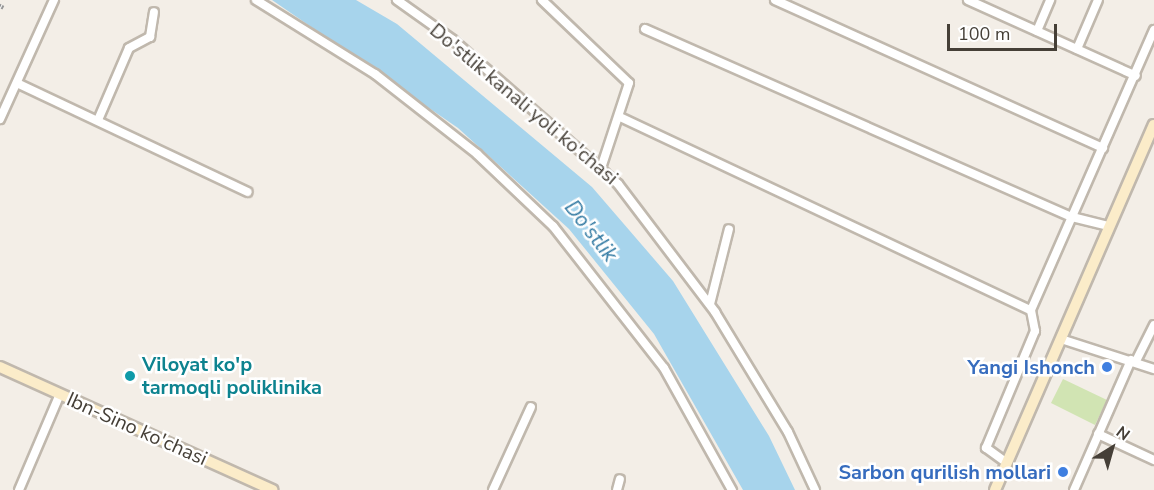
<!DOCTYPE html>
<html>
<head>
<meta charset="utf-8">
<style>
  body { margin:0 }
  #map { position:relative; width:1154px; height:490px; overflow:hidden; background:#f3eee7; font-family:"Nunito Sans",sans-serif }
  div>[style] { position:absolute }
  .green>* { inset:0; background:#d1e4b3 }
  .water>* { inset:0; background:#a7d4ec }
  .roads { filter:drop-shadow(2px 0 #c0b8ad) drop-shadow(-2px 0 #c0b8ad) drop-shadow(0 2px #c0b8ad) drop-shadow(0 -2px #c0b8ad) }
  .street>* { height:8px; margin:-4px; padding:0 4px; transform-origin:4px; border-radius:4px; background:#fff }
  .secondary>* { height:10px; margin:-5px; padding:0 5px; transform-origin:5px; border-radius:5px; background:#fbecc9 }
  .rail>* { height:4.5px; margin-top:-2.25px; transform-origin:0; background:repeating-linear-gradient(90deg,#fff 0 7px,#969696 0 14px); box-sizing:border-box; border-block:2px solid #969696 }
  .dots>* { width:16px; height:16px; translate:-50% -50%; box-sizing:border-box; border:3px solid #fff; border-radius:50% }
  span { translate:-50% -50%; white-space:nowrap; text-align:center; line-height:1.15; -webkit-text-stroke:5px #fff; paint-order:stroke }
  .street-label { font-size:20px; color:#453f37 }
  .culture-label { font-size:20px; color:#0d838f; font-weight:700 }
  .left { translate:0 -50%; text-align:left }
  .shop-label { font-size:20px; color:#366cbe; font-weight:700 }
  .right { translate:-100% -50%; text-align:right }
  .water-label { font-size:21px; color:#347ba3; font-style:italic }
  .north { position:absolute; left:1082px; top:418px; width:60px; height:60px; -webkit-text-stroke:4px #fff; paint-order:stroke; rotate:37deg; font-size:16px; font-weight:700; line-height:24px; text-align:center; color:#453f37 }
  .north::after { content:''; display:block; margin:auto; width:21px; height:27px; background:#453f37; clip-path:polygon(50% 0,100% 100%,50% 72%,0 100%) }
  .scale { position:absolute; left:947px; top:24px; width:110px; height:27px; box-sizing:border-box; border:3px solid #453f37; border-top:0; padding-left:8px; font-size:18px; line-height:21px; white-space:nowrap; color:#453f37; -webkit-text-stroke:4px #fff; paint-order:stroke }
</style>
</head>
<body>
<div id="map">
  <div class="green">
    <div style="clip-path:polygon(1063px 379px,1107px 400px,1095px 425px,1051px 403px)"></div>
  </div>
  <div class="water">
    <div style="clip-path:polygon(272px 0,356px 0,397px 24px,592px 187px,673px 281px,769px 436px,795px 490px,743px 490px,654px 334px,569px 229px,458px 128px)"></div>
  </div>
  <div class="roads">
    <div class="street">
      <div style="left:256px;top:0;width:140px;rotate:31.9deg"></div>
      <div style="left:375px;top:74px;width:130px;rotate:38.1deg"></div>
      <div style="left:477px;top:154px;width:105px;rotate:43.5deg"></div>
      <div style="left:553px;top:226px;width:180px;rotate:52deg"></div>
      <div style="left:664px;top:368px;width:140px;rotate:60.9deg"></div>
      <div style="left:397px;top:0;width:69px;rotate:35.5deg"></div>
      <div style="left:453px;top:40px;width:219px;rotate:41.1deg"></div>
      <div style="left:618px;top:184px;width:161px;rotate:52.8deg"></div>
      <div style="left:715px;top:312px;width:140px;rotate:58.7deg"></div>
      <div style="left:788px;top:432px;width:64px;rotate:65deg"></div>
      <div style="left:542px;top:0;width:120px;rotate:43.7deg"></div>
      <div style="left:629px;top:83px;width:89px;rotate:108.2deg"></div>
      <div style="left:775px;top:0;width:360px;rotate:24.3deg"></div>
      <div style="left:968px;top:0;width:184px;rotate:24.3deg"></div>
      <div style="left:645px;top:29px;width:467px;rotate:23.8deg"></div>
      <div style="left:1072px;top:217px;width:38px;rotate:14deg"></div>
      <div style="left:1037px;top:31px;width:34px;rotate:-67deg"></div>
      <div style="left:1077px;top:49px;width:53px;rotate:-66.8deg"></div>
      <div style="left:17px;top:83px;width:255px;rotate:25.3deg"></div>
      <div style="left:620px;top:117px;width:454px;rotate:25.2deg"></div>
      <div style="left:0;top:119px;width:131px;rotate:-65.6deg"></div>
      <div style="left:98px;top:120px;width:78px;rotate:-66.7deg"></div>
      <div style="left:129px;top:48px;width:24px;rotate:-28deg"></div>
      <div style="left:150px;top:37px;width:25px;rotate:-81deg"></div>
      <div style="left:710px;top:304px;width:77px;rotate:-75.8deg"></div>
      <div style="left:1061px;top:339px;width:98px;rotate:17.9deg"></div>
      <div style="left:1136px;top:361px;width:40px;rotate:-63.4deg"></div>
      <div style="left:1098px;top:434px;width:62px;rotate:24.9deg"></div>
      <div style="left:1007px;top:463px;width:26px;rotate:-144deg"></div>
      <div style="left:986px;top:448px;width:127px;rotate:-67.3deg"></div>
      <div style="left:1035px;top:331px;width:21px;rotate:-101deg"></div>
      <div style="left:1031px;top:310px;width:306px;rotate:-66.3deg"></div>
      <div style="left:19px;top:490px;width:104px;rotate:-66.9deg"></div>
      <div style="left:493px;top:490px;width:91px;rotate:-65.4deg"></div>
      <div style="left:617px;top:490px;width:11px;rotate:-75deg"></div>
      <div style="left:1074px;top:490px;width:142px;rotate:-66.3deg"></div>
    </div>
    <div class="secondary">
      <div style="left:0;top:367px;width:299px;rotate:24.3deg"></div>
      <div style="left:995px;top:490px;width:398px;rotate:-66.5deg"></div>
    </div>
  </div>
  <div class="rail">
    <div style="left:0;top:8px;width:4px;rotate:-63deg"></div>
  </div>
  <div class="dots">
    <div style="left:1107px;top:367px;background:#3f7fe0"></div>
    <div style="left:130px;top:376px;background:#0f9aa8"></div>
    <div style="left:1063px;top:472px;background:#3f7fe0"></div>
  </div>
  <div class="street-label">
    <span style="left:524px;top:104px;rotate:40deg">Do'stlik kanali yoli ko'chasi</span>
    <span style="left:137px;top:429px;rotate:24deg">Ibn-Sino ko'chasi</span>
  </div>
  <div class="culture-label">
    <span class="left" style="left:142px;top:376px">Viloyat ko'p<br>tarmoqli poliklinika</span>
  </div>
  <div class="shop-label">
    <span class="right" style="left:1095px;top:367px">Yangi Ishonch</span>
    <span class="right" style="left:1051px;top:472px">Sarbon qurilish mollari</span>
  </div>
  <div class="water-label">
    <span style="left:591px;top:231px;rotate:52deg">Do'stlik</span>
  </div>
  <div class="north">N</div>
  <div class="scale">100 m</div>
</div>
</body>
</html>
